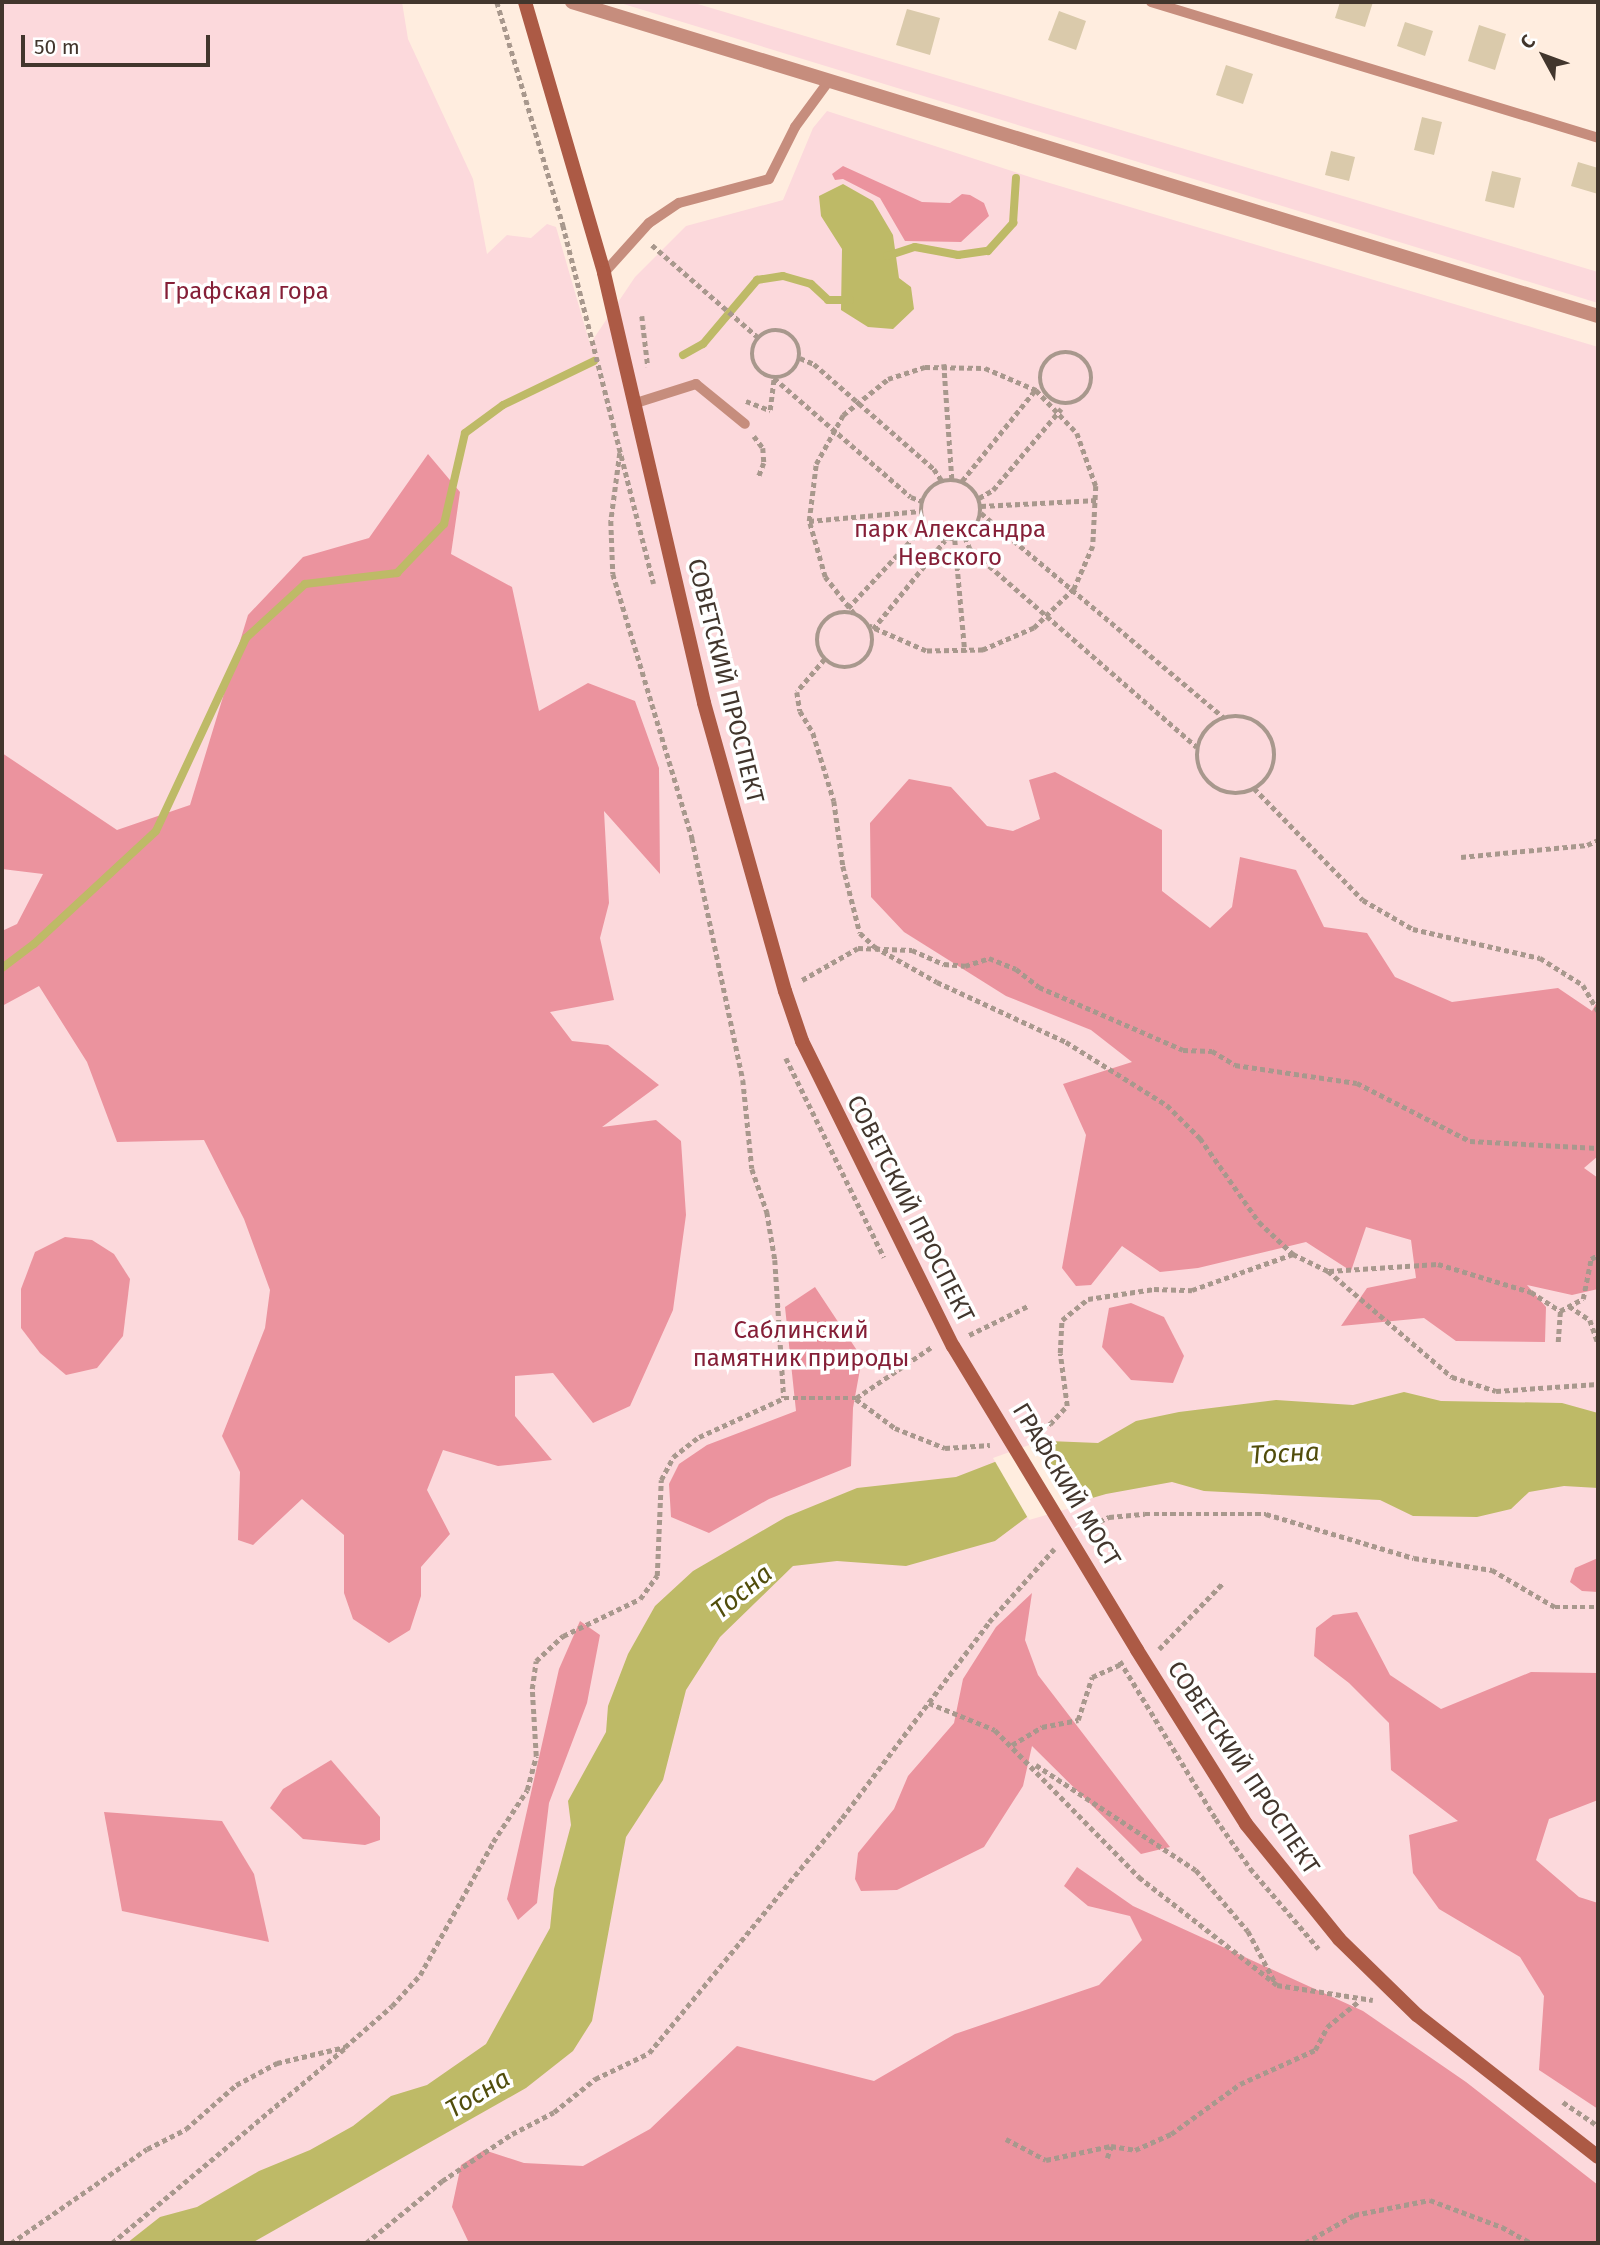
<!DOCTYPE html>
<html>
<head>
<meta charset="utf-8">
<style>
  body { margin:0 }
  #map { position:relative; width:1600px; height:2245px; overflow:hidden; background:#ffeddf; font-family:"Fira Sans",sans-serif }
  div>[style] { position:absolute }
  .green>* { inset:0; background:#fcd9dc }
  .forest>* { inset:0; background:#eb939e }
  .water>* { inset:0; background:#beba67 }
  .pier>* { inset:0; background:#ffeddf }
  .stream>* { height:8px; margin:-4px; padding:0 4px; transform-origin:4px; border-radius:4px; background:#beba67 }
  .building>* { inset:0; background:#dacaab }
  .path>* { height:4.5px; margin-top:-2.25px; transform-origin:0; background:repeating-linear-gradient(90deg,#a8988d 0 5px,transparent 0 8.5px) }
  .path>.ring { margin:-2.25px; padding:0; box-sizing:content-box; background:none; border:4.5px solid #a8988d; border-radius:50% }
  .service>* { height:10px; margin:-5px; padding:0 5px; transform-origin:5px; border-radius:5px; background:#c68d7d }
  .tertiary>* { height:14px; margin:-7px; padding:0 7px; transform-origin:7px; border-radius:7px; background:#c68d7d }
  .secondary>* { height:14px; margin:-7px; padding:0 7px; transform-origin:7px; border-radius:7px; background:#ac5a45 }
  .secondary-bridge>* { height:14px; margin:-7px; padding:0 7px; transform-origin:7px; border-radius:7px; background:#ac5a45 }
  span { translate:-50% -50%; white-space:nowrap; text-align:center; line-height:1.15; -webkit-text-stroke:7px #fff; paint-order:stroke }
  .park-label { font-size:24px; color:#851f37 }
  .street-label { font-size:24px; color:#42362d }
  .water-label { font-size:26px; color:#514d0c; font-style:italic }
  .frame { position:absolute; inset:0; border:4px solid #42362d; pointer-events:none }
  .north { position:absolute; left:1509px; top:21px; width:70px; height:70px; -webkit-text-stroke:5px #fff; paint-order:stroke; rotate:311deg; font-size:19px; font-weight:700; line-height:28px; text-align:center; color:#42362d }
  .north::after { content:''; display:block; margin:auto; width:24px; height:32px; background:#42362d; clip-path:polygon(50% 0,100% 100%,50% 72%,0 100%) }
  .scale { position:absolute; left:21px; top:35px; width:189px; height:32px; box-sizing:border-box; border:4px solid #42362d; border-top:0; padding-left:9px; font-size:21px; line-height:24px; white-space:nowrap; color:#42362d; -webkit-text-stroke:5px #fff; paint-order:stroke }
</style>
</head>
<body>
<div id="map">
  <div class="green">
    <div style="clip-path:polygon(2px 2px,402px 2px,408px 39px,473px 179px,487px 254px,507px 235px,531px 238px,547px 224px,556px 227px,590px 344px,635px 277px,686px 226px,783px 200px,813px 128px,827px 111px,1033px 178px,1598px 347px,1598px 2243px,2px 2243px)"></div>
    <div style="clip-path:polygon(617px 2px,691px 2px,1598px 272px,1598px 303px)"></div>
  </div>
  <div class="forest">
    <div style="clip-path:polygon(843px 166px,922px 202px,950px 203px,962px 194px,970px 195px,984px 203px,989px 216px,961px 242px,905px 241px,880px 198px,843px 179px,835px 180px,832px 174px)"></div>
    <div style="clip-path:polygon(428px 454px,460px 492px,451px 554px,512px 587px,539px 711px,588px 683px,635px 701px,659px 768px,660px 874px,604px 811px,609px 903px,600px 938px,614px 1000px,550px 1012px,572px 1041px,608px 1045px,659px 1085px,602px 1127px,656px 1120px,681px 1141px,686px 1215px,673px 1310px,630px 1406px,593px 1423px,553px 1373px,515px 1376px,515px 1416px,552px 1460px,498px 1466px,443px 1450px,427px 1490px,450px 1534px,421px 1567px,421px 1596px,410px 1630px,389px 1643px,353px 1619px,344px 1593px,344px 1535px,302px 1499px,253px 1545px,238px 1540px,240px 1472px,222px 1436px,265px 1328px,270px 1290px,244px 1219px,204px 1140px,117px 1142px,87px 1062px,39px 986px,2px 1006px,2px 931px,17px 924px,43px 874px,2px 869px,2px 753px,117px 830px,190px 805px,248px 615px,303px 557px,369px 538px)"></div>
    <div style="clip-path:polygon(1055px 772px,1162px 830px,1162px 891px,1210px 928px,1232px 907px,1240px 857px,1296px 870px,1324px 927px,1367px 933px,1395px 977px,1452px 1002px,1558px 988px,1592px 1011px,1598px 1000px,1598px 1156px,1584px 1168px,1598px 1178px,1598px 1289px,1572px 1295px,1527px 1285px,1546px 1307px,1545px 1342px,1456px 1341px,1424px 1318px,1341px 1326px,1367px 1288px,1416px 1278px,1411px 1240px,1366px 1227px,1351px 1271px,1306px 1242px,1198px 1268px,1160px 1272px,1122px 1246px,1091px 1285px,1076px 1286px,1062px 1268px,1086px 1135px,1063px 1084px,1132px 1062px,1091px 1030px,1006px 996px,904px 932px,871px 897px,870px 823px,909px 779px,951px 787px,987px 826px,1013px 831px,1040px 819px,1029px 780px)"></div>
    <div style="clip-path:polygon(65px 1237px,92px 1240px,114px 1254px,130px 1279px,123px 1336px,97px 1368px,66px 1375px,40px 1353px,21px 1328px,21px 1289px,35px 1252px)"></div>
    <div style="clip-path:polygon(815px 1287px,862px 1358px,853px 1408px,851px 1466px,769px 1499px,709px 1533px,671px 1517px,669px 1484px,679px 1464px,707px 1445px,796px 1411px,785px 1307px)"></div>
    <div style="clip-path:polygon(1131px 1303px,1164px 1317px,1184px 1356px,1173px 1383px,1131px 1380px,1102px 1347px,1109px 1308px)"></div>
    <div style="clip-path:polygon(1598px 1558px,1598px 1592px,1582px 1591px,1570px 1582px,1575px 1568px)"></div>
    <div style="clip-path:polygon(1032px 1593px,1025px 1640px,1038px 1675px,1170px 1847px,1141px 1854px,1032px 1746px,1023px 1786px,984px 1847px,897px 1890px,861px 1891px,855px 1879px,858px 1853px,894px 1809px,908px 1776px,954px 1723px,963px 1679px,996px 1627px)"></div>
    <div style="clip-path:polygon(1357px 1612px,1390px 1675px,1441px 1709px,1531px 1672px,1598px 1673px,1598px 1800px,1549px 1819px,1536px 1860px,1579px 1897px,1598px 1903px,1598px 2109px,1539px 2070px,1544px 1996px,1520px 1957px,1439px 1909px,1413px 1873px,1409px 1835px,1458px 1821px,1391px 1770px,1389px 1723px,1349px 1683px,1314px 1656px,1316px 1628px,1333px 1615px)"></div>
    <div style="clip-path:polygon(580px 1621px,600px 1635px,587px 1703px,549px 1803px,537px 1903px,518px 1920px,507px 1899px,559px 1669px)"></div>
    <div style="clip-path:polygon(331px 1760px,380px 1817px,380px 1840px,365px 1845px,303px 1839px,270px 1808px,283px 1789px)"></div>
    <div style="clip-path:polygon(104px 1812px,222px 1821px,254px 1874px,269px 1942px,122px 1911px)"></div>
    <div style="clip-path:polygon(1077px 1867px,1133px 1906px,1363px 2011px,1466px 2082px,1598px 2185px,1598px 2243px,469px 2243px,452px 2207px,461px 2165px,484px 2150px,524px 2163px,583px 2166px,650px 2129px,737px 2046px,874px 2081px,955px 2034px,1099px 1985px,1142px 1940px,1130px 1916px,1088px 1906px,1064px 1886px)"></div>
  </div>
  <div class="water">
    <div style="clip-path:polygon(843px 184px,873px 201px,893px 235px,899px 278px,911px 287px,914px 309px,893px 329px,868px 327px,841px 310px,842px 249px,821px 216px,819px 196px)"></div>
    <div style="clip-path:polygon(1404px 1392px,1441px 1401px,1562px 1403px,1598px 1413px,1598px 1488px,1564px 1486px,1529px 1492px,1511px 1509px,1477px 1517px,1413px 1516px,1380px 1500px,1204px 1491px,1172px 1482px,1106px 1494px,1027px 1517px,995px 1541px,906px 1566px,837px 1561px,793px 1566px,720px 1637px,686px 1690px,663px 1780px,626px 1837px,592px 2021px,573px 2051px,526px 2088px,252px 2243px,127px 2243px,160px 2217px,197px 2207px,259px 2171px,310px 2150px,353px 2126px,391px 2096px,427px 2085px,486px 2044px,550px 1928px,554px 1889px,571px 1825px,568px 1801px,606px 1732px,608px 1706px,628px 1654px,655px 1606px,693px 1571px,786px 1517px,857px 1488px,956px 1477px,1049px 1441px,1098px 1443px,1136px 1421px,1179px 1412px,1276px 1400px,1353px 1405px)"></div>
  </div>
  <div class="pier">
    <div style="clip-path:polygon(1038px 1442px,1077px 1506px,1029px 1520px,993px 1458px)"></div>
  </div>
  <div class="stream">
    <div style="left:887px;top:256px;width:29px;rotate:-18deg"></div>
    <div style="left:915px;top:247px;width:44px;rotate:10.5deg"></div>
    <div style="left:958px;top:255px;width:30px;rotate:-8deg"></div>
    <div style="left:988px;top:251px;width:38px;rotate:-48deg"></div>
    <div style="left:1013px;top:223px;width:45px;rotate:-86.2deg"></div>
    <div style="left:683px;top:355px;width:23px;rotate:-29deg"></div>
    <div style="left:703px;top:344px;width:84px;rotate:-49.8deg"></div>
    <div style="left:757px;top:280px;width:26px;rotate:-9deg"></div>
    <div style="left:783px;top:276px;width:29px;rotate:16deg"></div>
    <div style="left:811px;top:284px;width:23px;rotate:43deg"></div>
    <div style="left:828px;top:300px;width:22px"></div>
    <div style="left:2px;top:968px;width:40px;rotate:-37deg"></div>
    <div style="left:34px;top:944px;width:166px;rotate:-42.8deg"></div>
    <div style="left:156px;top:831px;width:213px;rotate:-65deg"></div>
    <div style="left:246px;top:638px;width:80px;rotate:-42.5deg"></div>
    <div style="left:305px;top:584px;width:93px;rotate:-6.8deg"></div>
    <div style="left:397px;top:573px;width:68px;rotate:-46.2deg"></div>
    <div style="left:444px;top:524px;width:93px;rotate:-77deg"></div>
    <div style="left:465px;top:433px;width:47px;rotate:-36.4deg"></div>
    <div style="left:503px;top:405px;width:101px;rotate:-25.8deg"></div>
  </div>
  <div class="building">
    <div style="clip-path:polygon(1340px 2px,1373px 2px,1365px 27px,1335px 18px)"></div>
    <div style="clip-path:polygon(907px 9px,940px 18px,930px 55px,896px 45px)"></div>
    <div style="clip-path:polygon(1059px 11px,1086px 21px,1076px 50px,1048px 40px)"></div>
    <div style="clip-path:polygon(1405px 22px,1433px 31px,1425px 56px,1397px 46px)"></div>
    <div style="clip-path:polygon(1479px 25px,1506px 34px,1495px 70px,1468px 61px)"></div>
    <div style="clip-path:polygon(1226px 65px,1253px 74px,1243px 104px,1216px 95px)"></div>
    <div style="clip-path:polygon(1422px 117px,1442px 122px,1434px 155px,1414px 150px)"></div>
    <div style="clip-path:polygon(1331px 151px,1355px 157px,1349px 181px,1325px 175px)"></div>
    <div style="clip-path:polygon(1578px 162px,1598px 168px,1598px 194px,1571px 186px)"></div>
    <div style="clip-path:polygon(1492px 171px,1521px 178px,1514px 208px,1485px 201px)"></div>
  </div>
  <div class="path">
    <div style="left:497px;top:2px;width:233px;rotate:73.5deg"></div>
    <div style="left:563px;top:225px;width:370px;rotate:75.8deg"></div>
    <div style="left:652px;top:245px;width:140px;rotate:41deg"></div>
    <div style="left:642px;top:316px;width:51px;rotate:83.3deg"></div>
    <div class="ring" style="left:752px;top:330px;width:43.5px;height:43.5px"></div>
    <div class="ring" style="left:1040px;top:352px;width:47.5px;height:47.5px"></div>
    <div style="left:800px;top:358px;width:15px;rotate:23deg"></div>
    <div style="left:814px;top:364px;width:159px;rotate:41.2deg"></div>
    <div style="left:934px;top:469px;width:14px;rotate:56deg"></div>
    <div style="left:944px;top:364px;width:115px;rotate:86deg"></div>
    <div style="left:746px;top:401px;width:26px;rotate:21deg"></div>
    <div style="left:770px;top:410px;width:32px;rotate:-83deg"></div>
    <div style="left:774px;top:378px;width:181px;rotate:41deg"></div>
    <div style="left:911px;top:497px;width:12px;rotate:20deg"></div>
    <div style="left:754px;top:436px;width:15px;rotate:53deg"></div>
    <div style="left:763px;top:448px;width:15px;rotate:86deg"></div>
    <div style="left:764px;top:463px;width:14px;rotate:111deg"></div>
    <div style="left:620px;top:453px;width:69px;rotate:97.5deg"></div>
    <div style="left:611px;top:521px;width:53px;rotate:87.8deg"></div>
    <div style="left:613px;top:574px;width:276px;rotate:73.3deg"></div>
    <div style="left:692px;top:838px;width:247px;rotate:78.1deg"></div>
    <div style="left:743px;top:1080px;width:89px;rotate:84.2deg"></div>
    <div style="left:752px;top:1169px;width:46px;rotate:70.8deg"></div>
    <div style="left:767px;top:1212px;width:49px;rotate:80.5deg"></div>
    <div style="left:775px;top:1260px;width:138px;rotate:86.3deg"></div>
    <div style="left:784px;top:1398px;width:72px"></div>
    <div style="left:856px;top:1398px;width:93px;rotate:-34deg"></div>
    <div class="ring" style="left:921px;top:480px;width:55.5px;height:55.5px"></div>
    <div style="left:962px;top:481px;width:118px;rotate:-51.2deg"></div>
    <div style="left:979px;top:498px;width:16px;rotate:-30deg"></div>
    <div style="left:993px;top:490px;width:106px;rotate:-50deg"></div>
    <div style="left:981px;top:506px;width:117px;rotate:-2.9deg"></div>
    <div style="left:981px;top:513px;width:317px;rotate:40.1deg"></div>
    <div style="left:809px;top:521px;width:112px;rotate:-5.1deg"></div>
    <div style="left:965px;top:537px;width:13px;rotate:67deg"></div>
    <div style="left:970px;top:549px;width:301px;rotate:41.1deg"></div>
    <div style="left:955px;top:540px;width:113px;rotate:84.9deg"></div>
    <div style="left:848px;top:608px;width:113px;rotate:-47.1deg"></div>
    <div class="ring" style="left:817px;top:612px;width:51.5px;height:51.5px"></div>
    <div style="left:854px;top:614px;width:47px;rotate:-128.1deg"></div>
    <div style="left:825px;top:577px;width:58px;rotate:-105.9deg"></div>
    <div style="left:809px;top:521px;width:57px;rotate:-83deg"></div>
    <div style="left:816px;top:464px;width:56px;rotate:-61.1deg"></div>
    <div style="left:843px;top:415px;width:58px;rotate:-38.7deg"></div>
    <div style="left:888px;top:379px;width:39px;rotate:-18deg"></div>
    <div style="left:925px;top:367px;width:60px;rotate:1deg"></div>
    <div style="left:985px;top:368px;width:56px;rotate:23.3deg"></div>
    <div style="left:1036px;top:390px;width:59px;rotate:46.4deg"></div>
    <div style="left:1077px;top:433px;width:56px;rotate:70.3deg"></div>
    <div style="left:1096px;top:486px;width:60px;rotate:92.9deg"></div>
    <div style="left:1093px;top:546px;width:47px;rotate:113.8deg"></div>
    <div style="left:1074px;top:589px;width:56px;rotate:135.7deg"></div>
    <div style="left:1034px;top:628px;width:56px;rotate:156.7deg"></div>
    <div style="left:983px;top:650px;width:57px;rotate:179deg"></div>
    <div style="left:926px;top:651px;width:62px;rotate:-156.3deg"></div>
    <div style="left:873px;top:629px;width:114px;rotate:-51deg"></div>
    <div style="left:825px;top:659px;width:43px;rotate:130.3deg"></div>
    <div style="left:797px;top:692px;width:19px;rotate:81deg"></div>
    <div style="left:800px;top:711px;width:26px;rotate:59deg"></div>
    <div style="left:813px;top:733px;width:71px;rotate:72.8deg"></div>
    <div style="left:834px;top:801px;width:66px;rotate:82.1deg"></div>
    <div style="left:843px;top:866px;width:69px;rotate:75.8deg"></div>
    <div style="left:860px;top:933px;width:21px;rotate:43deg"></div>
    <div style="left:875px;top:947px;width:71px;rotate:29.4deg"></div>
    <div style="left:937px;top:982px;width:142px;rotate:24.9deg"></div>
    <div style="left:1066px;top:1042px;width:119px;rotate:32deg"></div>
    <div style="left:1167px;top:1105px;width:47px;rotate:45deg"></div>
    <div style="left:1200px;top:1138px;width:103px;rotate:54.9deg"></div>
    <div style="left:1259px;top:1222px;width:47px;rotate:43.3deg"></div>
    <div style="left:1293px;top:1254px;width:39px;rotate:26deg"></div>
    <div style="left:1328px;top:1271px;width:163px;rotate:40.5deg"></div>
    <div style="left:1452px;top:1377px;width:46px;rotate:17.7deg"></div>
    <div style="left:1496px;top:1391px;width:102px;rotate:-3.9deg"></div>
    <div class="ring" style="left:1197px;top:716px;width:73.5px;height:73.5px"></div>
    <div style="left:1254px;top:788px;width:156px;rotate:45.8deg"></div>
    <div style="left:1363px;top:900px;width:58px;rotate:30.1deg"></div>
    <div style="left:1413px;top:929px;width:130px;rotate:12.9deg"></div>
    <div style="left:1540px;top:958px;width:51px;rotate:32.1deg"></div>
    <div style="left:1583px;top:985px;width:30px;rotate:60deg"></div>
    <div style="left:1461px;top:857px;width:127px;rotate:-5.4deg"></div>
    <div style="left:1587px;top:845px;width:12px;rotate:-24deg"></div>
    <div style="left:802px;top:980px;width:64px;rotate:-29.7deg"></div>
    <div style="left:858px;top:948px;width:54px;rotate:2.1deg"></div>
    <div style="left:912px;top:950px;width:35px;rotate:24deg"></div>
    <div style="left:944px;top:964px;width:21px;rotate:5deg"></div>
    <div style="left:965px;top:966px;width:25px;rotate:-18deg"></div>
    <div style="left:989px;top:958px;width:29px;rotate:22deg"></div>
    <div style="left:1016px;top:969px;width:29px;rotate:38deg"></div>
    <div style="left:1039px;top:987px;width:157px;rotate:23.6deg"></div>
    <div style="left:1183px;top:1050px;width:29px;rotate:2deg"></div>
    <div style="left:1212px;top:1051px;width:27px;rotate:31deg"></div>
    <div style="left:1235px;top:1065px;width:123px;rotate:8.4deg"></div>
    <div style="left:1357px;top:1083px;width:127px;rotate:27.2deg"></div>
    <div style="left:1470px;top:1141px;width:128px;rotate:3.1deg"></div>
    <div style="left:786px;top:1058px;width:222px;rotate:63.8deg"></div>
    <div style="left:1329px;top:1271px;width:109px;rotate:-3.7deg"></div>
    <div style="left:1438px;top:1264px;width:97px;rotate:16.8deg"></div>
    <div style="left:1531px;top:1292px;width:35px;rotate:33deg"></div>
    <div style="left:1569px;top:1306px;width:25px;rotate:34deg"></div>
    <div style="left:1590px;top:1320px;width:24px;rotate:71deg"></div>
    <div style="left:1560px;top:1311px;width:26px;rotate:-28deg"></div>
    <div style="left:1583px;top:1299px;width:41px;rotate:-78.7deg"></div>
    <div style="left:1591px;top:1259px;width:8px;rotate:-30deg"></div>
    <div style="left:969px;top:1335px;width:66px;rotate:-26.2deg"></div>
    <div style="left:1558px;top:1342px;width:31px;rotate:-86deg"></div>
    <div style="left:856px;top:1399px;width:49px;rotate:36.6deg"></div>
    <div style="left:895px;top:1428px;width:54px;rotate:21.8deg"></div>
    <div style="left:945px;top:1448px;width:45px;rotate:-3.8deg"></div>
    <div style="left:1025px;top:1433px;width:27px;rotate:-20deg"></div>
    <div style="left:1050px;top:1424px;width:25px;rotate:-47deg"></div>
    <div style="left:1067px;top:1406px;width:53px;rotate:-97.5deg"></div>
    <div style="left:1060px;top:1353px;width:33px;rotate:-87deg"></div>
    <div style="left:1062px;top:1320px;width:33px;rotate:-39deg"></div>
    <div style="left:1088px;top:1299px;width:67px;rotate:-8.6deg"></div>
    <div style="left:1154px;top:1289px;width:38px;rotate:2deg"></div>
    <div style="left:1192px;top:1290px;width:107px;rotate:-19.6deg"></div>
    <div style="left:1084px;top:1529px;width:28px;rotate:-26deg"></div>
    <div style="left:1109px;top:1517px;width:36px;rotate:-5deg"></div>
    <div style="left:1145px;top:1514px;width:121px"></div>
    <div style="left:1266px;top:1514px;width:154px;rotate:16.6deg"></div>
    <div style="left:1414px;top:1558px;width:79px;rotate:8.7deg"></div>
    <div style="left:1492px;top:1570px;width:73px;rotate:30.4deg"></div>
    <div style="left:1555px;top:1607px;width:43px"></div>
    <div style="left:1159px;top:1649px;width:91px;rotate:-45.9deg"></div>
    <div style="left:1120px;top:1661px;width:185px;rotate:58.7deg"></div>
    <div style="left:1216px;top:1819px;width:60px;rotate:55.2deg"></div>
    <div style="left:1250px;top:1868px;width:106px;rotate:49.6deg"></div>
    <div style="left:929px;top:1703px;width:71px;rotate:22.2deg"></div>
    <div style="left:995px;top:1730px;width:206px;rotate:45.6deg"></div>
    <div style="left:1139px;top:1877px;width:175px;rotate:38deg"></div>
    <div style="left:1277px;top:1985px;width:97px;rotate:8.9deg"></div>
    <div style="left:1012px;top:1745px;width:35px;rotate:-31deg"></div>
    <div style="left:1042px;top:1727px;width:37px;rotate:-11deg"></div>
    <div style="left:1078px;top:1720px;width:45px;rotate:-72deg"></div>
    <div style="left:1092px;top:1677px;width:30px;rotate:-24deg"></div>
    <div style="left:1036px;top:1765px;width:191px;rotate:33.3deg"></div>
    <div style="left:1196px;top:1870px;width:80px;rotate:49.6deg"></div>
    <div style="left:1248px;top:1931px;width:60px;rotate:62.2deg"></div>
    <div style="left:1563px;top:2102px;width:42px;rotate:34.4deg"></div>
    <div style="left:1006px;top:2139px;width:45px;rotate:27.7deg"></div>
    <div style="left:1046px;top:2160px;width:66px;rotate:-12.2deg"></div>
    <div style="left:1111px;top:2146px;width:24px;rotate:9deg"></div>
    <div style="left:1135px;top:2150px;width:39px;rotate:-24deg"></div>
    <div style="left:1171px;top:2134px;width:85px;rotate:-35.9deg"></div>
    <div style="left:1240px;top:2084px;width:82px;rotate:-24.4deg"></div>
    <div style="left:1315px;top:2050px;width:26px;rotate:-62deg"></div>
    <div style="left:1327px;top:2027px;width:41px;rotate:-39.1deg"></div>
    <div style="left:1107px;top:2158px;width:12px;rotate:-70deg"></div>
    <div style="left:11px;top:2243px;width:165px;rotate:-34.7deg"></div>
    <div style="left:147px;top:2149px;width:44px;rotate:-27.1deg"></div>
    <div style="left:186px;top:2129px;width:67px;rotate:-41.3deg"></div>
    <div style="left:236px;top:2085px;width:47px;rotate:-28.2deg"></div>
    <div style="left:277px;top:2063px;width:70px;rotate:-13.2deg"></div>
    <div style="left:345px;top:2047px;width:62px;rotate:-41.1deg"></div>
    <div style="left:392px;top:2006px;width:42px;rotate:-47.9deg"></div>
    <div style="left:420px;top:1975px;width:152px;rotate:-61.2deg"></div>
    <div style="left:493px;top:1842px;width:62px;rotate:-56.8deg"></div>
    <div style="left:527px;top:1790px;width:35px;rotate:-75deg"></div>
    <div style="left:536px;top:1756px;width:67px;rotate:-93.4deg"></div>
    <div style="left:532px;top:1689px;width:28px;rotate:-82deg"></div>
    <div style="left:536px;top:1661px;width:37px;rotate:-43deg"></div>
    <div style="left:563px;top:1636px;width:85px;rotate:-25.7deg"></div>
    <div style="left:640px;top:1599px;width:29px;rotate:-54deg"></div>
    <div style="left:657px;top:1576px;width:96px;rotate:-87.6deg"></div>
    <div style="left:661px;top:1480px;width:26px;rotate:-62deg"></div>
    <div style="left:673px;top:1457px;width:33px;rotate:-38deg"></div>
    <div style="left:699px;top:1437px;width:94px;rotate:-24.6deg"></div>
    <div style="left:112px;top:2243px;width:304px;rotate:-39.9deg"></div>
    <div style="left:366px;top:2243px;width:98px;rotate:-39.2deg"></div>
    <div style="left:442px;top:2181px;width:84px;rotate:-33.9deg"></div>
    <div style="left:512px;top:2134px;width:47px;rotate:-27.6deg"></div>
    <div style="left:554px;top:2112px;width:53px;rotate:-38.8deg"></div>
    <div style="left:595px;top:2079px;width:60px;rotate:-25.7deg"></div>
    <div style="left:649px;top:2053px;width:304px;rotate:-50.6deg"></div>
    <div style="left:842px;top:1818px;width:245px;rotate:-53.1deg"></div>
    <div style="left:989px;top:1622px;width:98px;rotate:-48.3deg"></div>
    <div style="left:1305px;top:2243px;width:56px;rotate:-29.7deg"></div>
    <div style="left:1354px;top:2215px;width:77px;rotate:-11.2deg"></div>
    <div style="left:1430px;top:2200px;width:77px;rotate:20.6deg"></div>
    <div style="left:1502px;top:2227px;width:33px;rotate:29deg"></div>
  </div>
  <div class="service">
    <div style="left:1151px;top:2px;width:467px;rotate:16.9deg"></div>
    <div style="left:604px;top:273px;width:67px;rotate:-48deg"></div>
    <div style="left:649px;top:223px;width:36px;rotate:-34deg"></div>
    <div style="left:679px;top:203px;width:93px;rotate:-14.9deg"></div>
    <div style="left:769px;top:179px;width:58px;rotate:-63.4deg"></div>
    <div style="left:795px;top:127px;width:56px;rotate:-53.7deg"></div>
    <div style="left:636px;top:403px;width:63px;rotate:-17.6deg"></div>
    <div style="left:696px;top:384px;width:63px;rotate:39.2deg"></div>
  </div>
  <div class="tertiary">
    <div style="left:572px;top:2px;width:1073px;rotate:17.02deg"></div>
  </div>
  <div class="secondary">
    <div style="left:525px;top:2px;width:282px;rotate:73.7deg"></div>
    <div style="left:604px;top:273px;width:441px;rotate:76.9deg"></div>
    <div style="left:704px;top:703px;width:299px;rotate:74.3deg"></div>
    <div style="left:785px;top:991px;width:53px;rotate:71.2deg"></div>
    <div style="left:802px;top:1041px;width:340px;rotate:63.7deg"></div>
    <div style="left:1137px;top:1650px;width:205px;rotate:57.9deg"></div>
    <div style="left:1246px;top:1824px;width:148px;rotate:51deg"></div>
    <div style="left:1339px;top:1939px;width:109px;rotate:44.3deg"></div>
    <div style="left:1417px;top:2015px;width:230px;rotate:38.1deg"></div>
  </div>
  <div class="secondary-bridge">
    <div style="left:953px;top:1346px;width:355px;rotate:58.8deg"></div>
  </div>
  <div class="park-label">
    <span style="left:246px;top:292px">Графская гора</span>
    <span style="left:950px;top:544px">парк Александра<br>Невского</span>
    <span style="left:801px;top:1345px">Саблинский<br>памятник природы</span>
  </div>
  <div class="street-label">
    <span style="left:725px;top:681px;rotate:76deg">СОВЕТСКИЙ ПРОСПЕКТ</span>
    <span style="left:910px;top:1209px;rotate:63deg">СОВЕТСКИЙ ПРОСПЕКТ</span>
    <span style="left:1066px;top:1485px;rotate:59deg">ГРАФСКИЙ МОСТ</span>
    <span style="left:1243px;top:1768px;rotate:56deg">СОВЕТСКИЙ ПРОСПЕКТ</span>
  </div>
  <div class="water-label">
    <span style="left:1285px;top:1454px;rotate:-3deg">Тосна</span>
    <span style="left:742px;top:1592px;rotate:-39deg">Тосна</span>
    <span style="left:478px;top:2094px;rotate:-31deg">Тосна</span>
  </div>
  <div class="frame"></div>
  <div class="north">С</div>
  <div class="scale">50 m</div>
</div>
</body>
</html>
